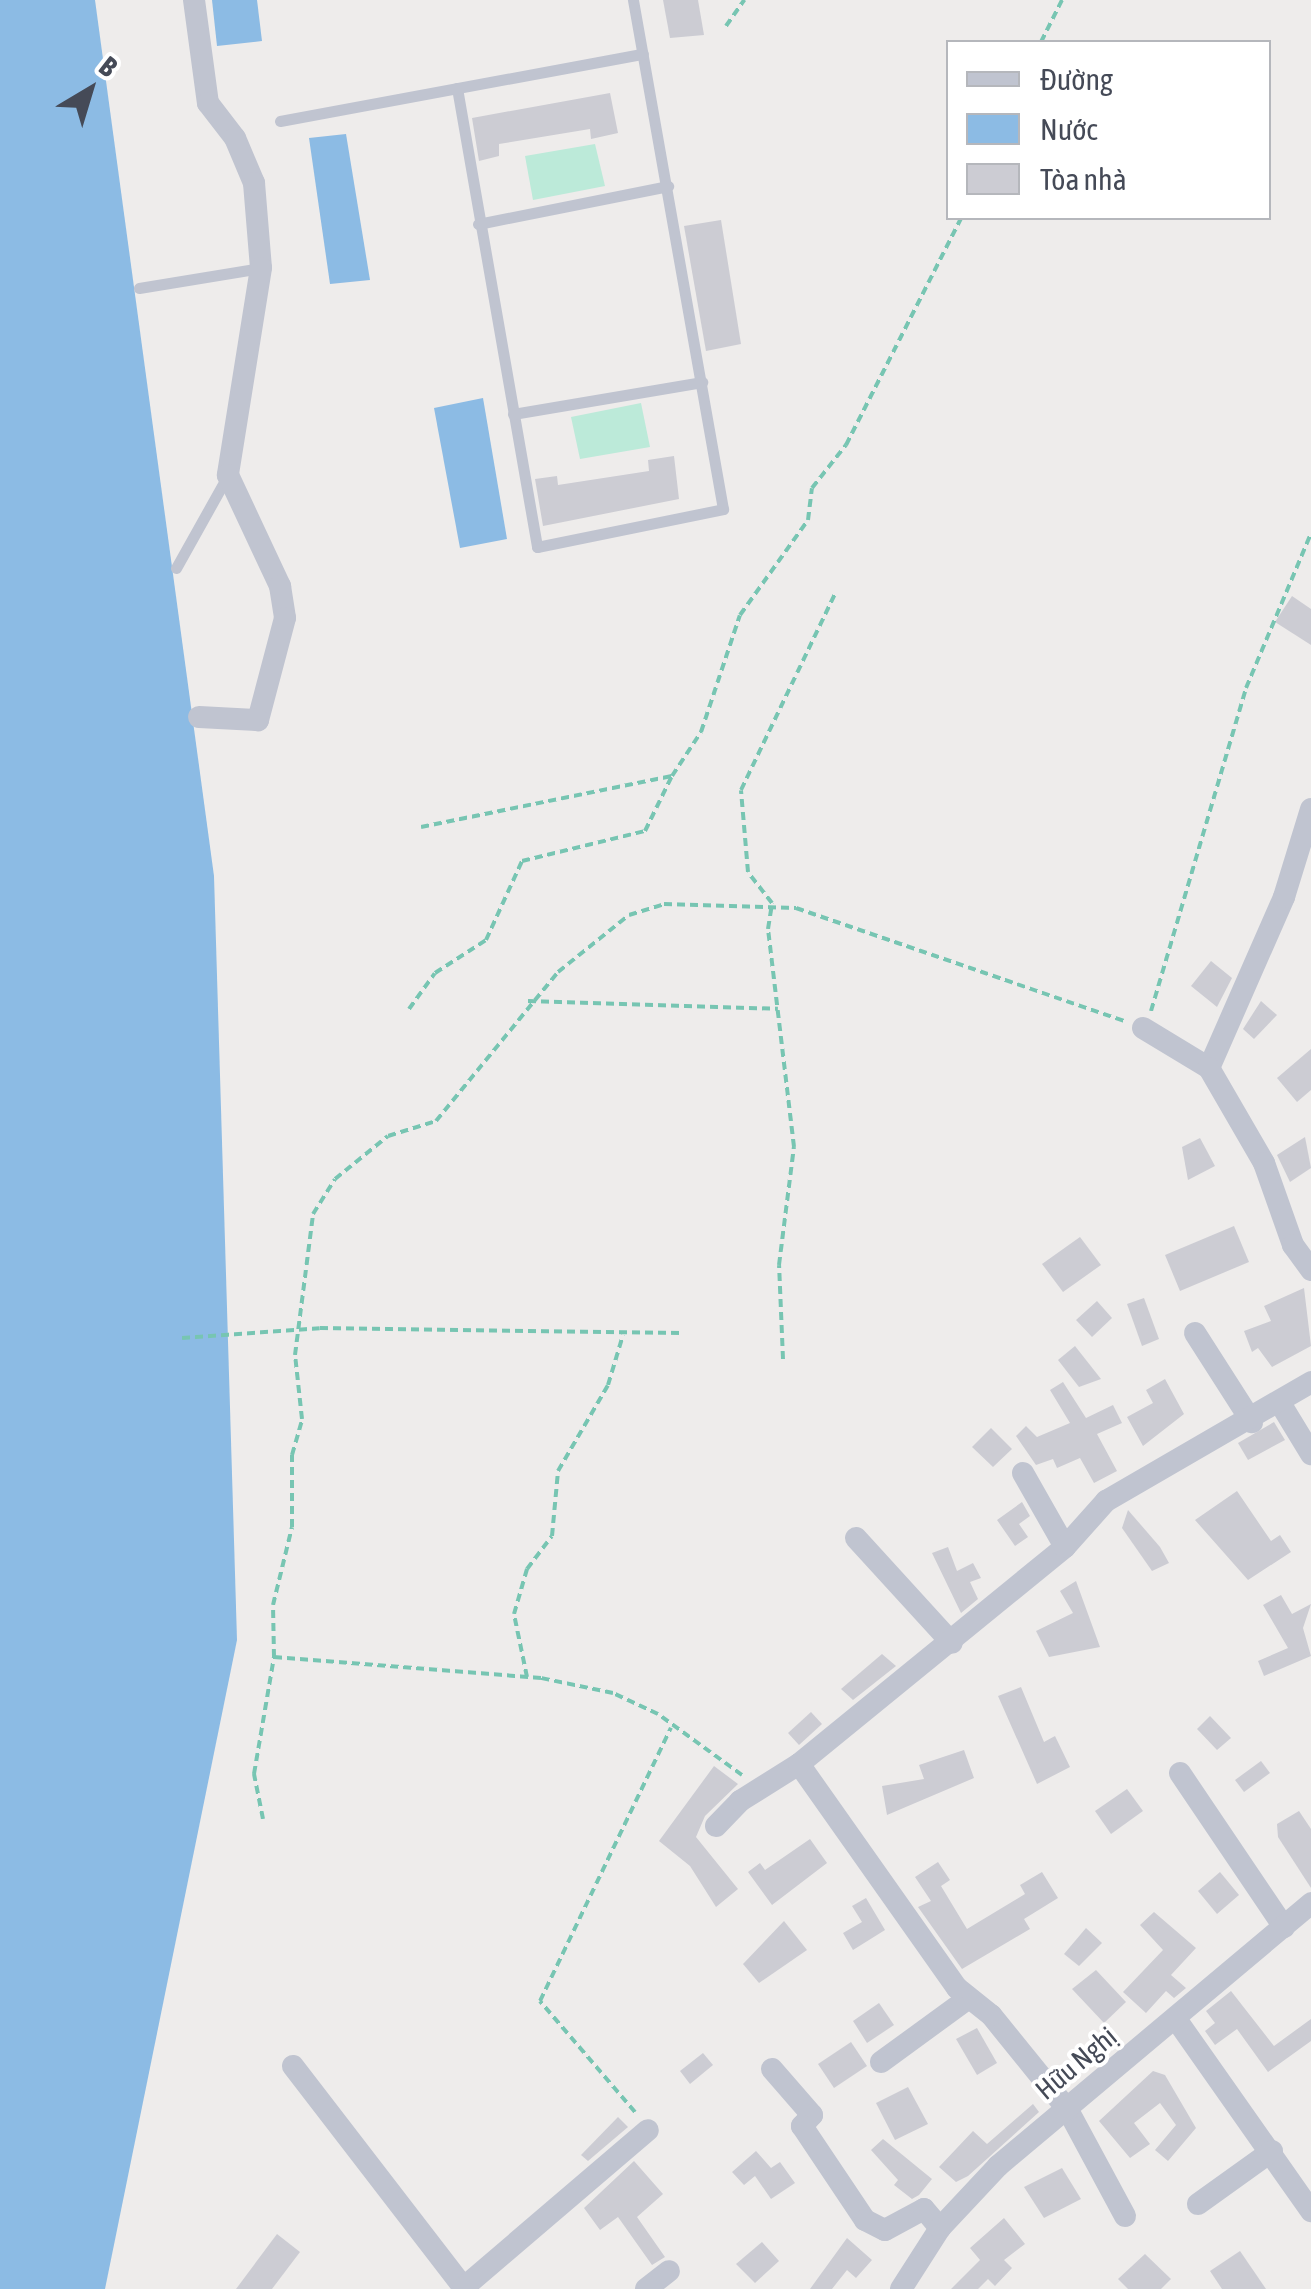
<!DOCTYPE html>
<html>
<head>
<meta charset="utf-8">
<style>
  body { margin:0 }
  #map { position:relative; width:1311px; height:2289px; overflow:hidden; background:#eeeceb; font-family:"Asap Condensed",sans-serif }
  div>[style] { position:absolute }
  .green>* { inset:0; background:#bcead9 }
  .water>* { inset:0; background:#8cbbe4 }
  .building>* { inset:0; background:#ccccd3 }
  .path>* { height:4px; margin-top:-2px; transform-origin:0; background:repeating-linear-gradient(90deg,#77c5b2 0 8px,transparent 0 13px) }
  .lane>* { height:11px; margin:-5.5px; padding:0 5.5px; transform-origin:5.5px; border-radius:5.5px; background:#c0c4d0 }
  .street>* { height:22px; margin:-11px; padding:0 11px; transform-origin:11px; border-radius:11px; background:#c0c4d0 }
  span { translate:-50% -50%; white-space:nowrap; text-align:center; line-height:1.15; -webkit-text-stroke:8px #fff; paint-order:stroke }
  .street-label { font-size:28px; color:#454a57 }
  .legend { position:absolute; left:946px; top:40px; width:325px; height:180px; box-sizing:border-box; background:#fff; border:2px solid #b5b7bc; margin:0; padding:12px 18px; list-style:none; font-size:30px; color:#454a57 }
  .legend li { display:flex; align-items:center; gap:20px; height:50px }
  .legend b { width:50px; border:2px solid #b5b7bc }
  .north { position:absolute; left:40px; top:40px; width:100px; height:100px; -webkit-text-stroke:8px #fff; paint-order:stroke; rotate:38deg; font-size:28px; font-weight:700; line-height:40px; text-align:center; color:#454a57 }
  .north::after { content:''; display:block; margin:auto; width:35px; height:45px; background:#454a57; clip-path:polygon(50% 0,100% 100%,50% 72%,0 100%) }
</style>
</head>
<body>
<div id="map">
  <div class="green">
    <div style="clip-path:polygon(595px 144px,605px 186px,533px 200px,525px 156px)"></div>
    <div style="clip-path:polygon(641px 403px,650px 447px,580px 459px,571px 417px)"></div>
  </div>
  <div class="water">
    <div style="clip-path:polygon(0 0,95px 0,214px 876px,237px 1640px,105px 2289px,0 2289px)"></div>
    <div style="clip-path:polygon(212px 0,257px 0,262px 41px,217px 46px)"></div>
    <div style="clip-path:polygon(346px 134px,370px 280px,330px 284px,309px 138px)"></div>
    <div style="clip-path:polygon(483px 398px,507px 539px,460px 548px,434px 408px)"></div>
  </div>
  <div class="building">
    <div style="clip-path:polygon(663px 0,698px 0,704px 35px,670px 38px)"></div>
    <div style="clip-path:polygon(610px 93px,618px 133px,591px 139px,590px 129px,499px 144px,499px 156px,479px 161px,472px 118px)"></div>
    <div style="clip-path:polygon(721px 220px,741px 344px,706px 351px,684px 226px)"></div>
    <div style="clip-path:polygon(674px 456px,679px 499px,543px 526px,535px 479px,557px 476px,558px 485px,649px 471px,648px 460px)"></div>
    <div style="clip-path:polygon(1292px 596px,1311px 609px,1311px 645px,1275px 622px)"></div>
    <div style="clip-path:polygon(1211px 961px,1232px 978px,1217px 1007px,1191px 986px)"></div>
    <div style="clip-path:polygon(1261px 1001px,1277px 1015px,1254px 1039px,1243px 1029px)"></div>
    <div style="clip-path:polygon(1311px 1049px,1311px 1090px,1297px 1102px,1277px 1078px)"></div>
    <div style="clip-path:polygon(1305px 1137px,1311px 1168px,1290px 1182px,1277px 1155px)"></div>
    <div style="clip-path:polygon(1200px 1138px,1215px 1166px,1188px 1180px,1182px 1147px)"></div>
    <div style="clip-path:polygon(1234px 1226px,1249px 1262px,1180px 1291px,1165px 1255px)"></div>
    <div style="clip-path:polygon(1080px 1237px,1101px 1265px,1063px 1292px,1042px 1264px)"></div>
    <div style="clip-path:polygon(1304px 1288px,1311px 1346px,1272px 1367px,1258px 1348px,1252px 1352px,1244px 1331px,1271px 1321px,1264px 1306px)"></div>
    <div style="clip-path:polygon(1144px 1298px,1159px 1339px,1142px 1346px,1127px 1304px)"></div>
    <div style="clip-path:polygon(1097px 1301px,1112px 1318px,1092px 1337px,1076px 1320px)"></div>
    <div style="clip-path:polygon(1075px 1346px,1101px 1379px,1079px 1387px,1058px 1360px)"></div>
    <div style="clip-path:polygon(1165px 1379px,1184px 1414px,1143px 1446px,1127px 1417px,1153px 1403px,1146px 1390px)"></div>
    <div style="clip-path:polygon(1063px 1382px,1086px 1418px,1113px 1405px,1122px 1423px,1097px 1434px,1117px 1471px,1094px 1483px,1080px 1458px,1057px 1468px,1053px 1459px,1036px 1465px,1016px 1436px,1026px 1426px,1037px 1437px,1070px 1423px,1050px 1390px)"></div>
    <div style="clip-path:polygon(1274px 1422px,1285px 1440px,1248px 1460px,1238px 1443px)"></div>
    <div style="clip-path:polygon(991px 1428px,1012px 1449px,993px 1467px,972px 1447px)"></div>
    <div style="clip-path:polygon(1237px 1491px,1271px 1541px,1280px 1535px,1291px 1552px,1248px 1580px,1195px 1520px)"></div>
    <div style="clip-path:polygon(1022px 1502px,1030px 1516px,1019px 1524px,1028px 1537px,1015px 1546px,997px 1520px)"></div>
    <div style="clip-path:polygon(1128px 1510px,1160px 1547px,1169px 1563px,1152px 1571px,1122px 1528px)"></div>
    <div style="clip-path:polygon(948px 1547px,957px 1571px,973px 1563px,981px 1578px,970px 1582px,978px 1599px,961px 1613px,932px 1553px)"></div>
    <div style="clip-path:polygon(1076px 1581px,1100px 1647px,1049px 1657px,1036px 1631px,1073px 1613px,1060px 1591px)"></div>
    <div style="clip-path:polygon(1281px 1595px,1292px 1614px,1311px 1604px,1303px 1628px,1311px 1656px,1264px 1676px,1258px 1661px,1288px 1648px,1263px 1605px)"></div>
    <div style="clip-path:polygon(882px 1654px,896px 1666px,853px 1700px,841px 1689px)"></div>
    <div style="clip-path:polygon(1021px 1687px,1044px 1742px,1055px 1736px,1070px 1767px,1037px 1784px,998px 1696px)"></div>
    <div style="clip-path:polygon(811px 1712px,822px 1724px,799px 1745px,788px 1733px)"></div>
    <div style="clip-path:polygon(1210px 1716px,1231px 1738px,1217px 1750px,1197px 1729px)"></div>
    <div style="clip-path:polygon(964px 1750px,974px 1778px,887px 1815px,882px 1786px,924px 1779px,919px 1765px)"></div>
    <div style="clip-path:polygon(1261px 1761px,1270px 1773px,1244px 1792px,1235px 1780px)"></div>
    <div style="clip-path:polygon(714px 1766px,738px 1784px,705px 1816px,696px 1837px,738px 1889px,716px 1907px,690px 1866px,659px 1841px)"></div>
    <div style="clip-path:polygon(1127px 1789px,1143px 1811px,1111px 1834px,1095px 1811px)"></div>
    <div style="clip-path:polygon(1299px 1811px,1311px 1829px,1311px 1888px,1278px 1837px,1277px 1824px)"></div>
    <div style="clip-path:polygon(810px 1839px,827px 1863px,772px 1905px,748px 1872px,760px 1863px,765px 1870px)"></div>
    <div style="clip-path:polygon(938px 1862px,950px 1880px,941px 1886px,967px 1929px,1025px 1894px,1020px 1885px,1042px 1872px,1058px 1898px,1024px 1919px,1030px 1929px,962px 1969px,918px 1907px,931px 1901px,915px 1877px)"></div>
    <div style="clip-path:polygon(1220px 1872px,1239px 1895px,1217px 1914px,1198px 1891px)"></div>
    <div style="clip-path:polygon(866px 1898px,885px 1930px,853px 1950px,843px 1933px,862px 1922px,852px 1906px)"></div>
    <div style="clip-path:polygon(1154px 1912px,1196px 1948px,1171px 1975px,1186px 1988px,1174px 1998px,1166px 1991px,1146px 2013px,1123px 1992px,1163px 1950px,1140px 1925px)"></div>
    <div style="clip-path:polygon(784px 1921px,807px 1950px,759px 1983px,743px 1964px)"></div>
    <div style="clip-path:polygon(1086px 1928px,1102px 1943px,1079px 1966px,1064px 1954px)"></div>
    <div style="clip-path:polygon(1096px 1970px,1126px 2002px,1104px 2023px,1072px 1989px)"></div>
    <div style="clip-path:polygon(1231px 1991px,1274px 2046px,1311px 2019px,1311px 2041px,1268px 2072px,1237px 2029px,1215px 2045px,1205px 2031px,1215px 2023px,1206px 2011px)"></div>
    <div style="clip-path:polygon(879px 2003px,894px 2025px,867px 2043px,853px 2021px)"></div>
    <div style="clip-path:polygon(977px 2028px,997px 2063px,977px 2075px,956px 2039px)"></div>
    <div style="clip-path:polygon(851px 2042px,867px 2066px,834px 2088px,818px 2064px)"></div>
    <div style="clip-path:polygon(703px 2053px,713px 2065px,690px 2084px,680px 2071px)"></div>
    <div style="clip-path:polygon(1153px 2071px,1165px 2075px,1196px 2128px,1168px 2161px,1155px 2150px,1176px 2125px,1160px 2103px,1134px 2123px,1150px 2144px,1130px 2158px,1099px 2121px)"></div>
    <div style="clip-path:polygon(908px 2087px,928px 2124px,895px 2140px,876px 2103px)"></div>
    <div style="clip-path:polygon(1033px 2104px,1039px 2112px,968px 2176px,956px 2182px,939px 2167px,973px 2131px,987px 2144px)"></div>
    <div style="clip-path:polygon(618px 2117px,628px 2127px,588px 2161px,581px 2155px)"></div>
    <div style="clip-path:polygon(883px 2139px,932px 2179px,919px 2195px,912px 2199px,894px 2185px,898px 2180px,871px 2150px)"></div>
    <div style="clip-path:polygon(756px 2151px,771px 2168px,780px 2162px,795px 2183px,771px 2199px,755px 2176px,744px 2185px,732px 2172px)"></div>
    <div style="clip-path:polygon(634px 2161px,663px 2194px,637px 2217px,665px 2257px,652px 2265px,618px 2217px,600px 2230px,584px 2208px)"></div>
    <div style="clip-path:polygon(1062px 2168px,1081px 2199px,1044px 2218px,1024px 2187px)"></div>
    <div style="clip-path:polygon(1004px 2218px,1025px 2244px,1004px 2260px,1012px 2268px,995px 2286px,988px 2279px,978px 2289px,951px 2289px,980px 2260px,970px 2248px)"></div>
    <div style="clip-path:polygon(277px 2234px,300px 2252px,272px 2289px,236px 2289px)"></div>
    <div style="clip-path:polygon(847px 2238px,872px 2260px,856px 2278px,847px 2270px,832px 2289px,810px 2289px)"></div>
    <div style="clip-path:polygon(762px 2242px,779px 2261px,755px 2283px,736px 2264px)"></div>
    <div style="clip-path:polygon(1240px 2251px,1266px 2289px,1222px 2289px,1210px 2271px)"></div>
    <div style="clip-path:polygon(1145px 2254px,1171px 2279px,1161px 2289px,1128px 2289px,1118px 2279px)"></div>
  </div>
  <div class="path">
    <div style="left:726px;top:26px;width:32px;rotate:-55deg"></div>
    <div style="left:1041px;top:42px;width:47px;rotate:-63.4deg"></div>
    <div style="left:421px;top:827px;width:256px;rotate:-11.5deg"></div>
    <div style="left:672px;top:776px;width:53px;rotate:-56.6deg"></div>
    <div style="left:701px;top:732px;width:123px;rotate:-71.6deg"></div>
    <div style="left:740px;top:615px;width:117px;rotate:-54.4deg"></div>
    <div style="left:808px;top:520px;width:32px;rotate:-83deg"></div>
    <div style="left:812px;top:488px;width:55px;rotate:-51.7deg"></div>
    <div style="left:846px;top:445px;width:254px;rotate:-63.1deg"></div>
    <div style="left:528px;top:1001px;width:250px;rotate:1.8deg"></div>
    <div style="left:409px;top:1009px;width:44px;rotate:-54.2deg"></div>
    <div style="left:435px;top:973px;width:61px;rotate:-32.9deg"></div>
    <div style="left:486px;top:940px;width:87px;rotate:-65.5deg"></div>
    <div style="left:522px;top:861px;width:127px;rotate:-13.7deg"></div>
    <div style="left:645px;top:831px;width:61px;rotate:-63.9deg"></div>
    <div style="left:1151px;top:1011px;width:337px;rotate:-73.6deg"></div>
    <div style="left:1246px;top:688px;width:168px;rotate:-67.2deg"></div>
    <div style="left:182px;top:1338px;width:138px;rotate:-4.1deg"></div>
    <div style="left:320px;top:1328px;width:362px;rotate:0.8deg"></div>
    <div style="left:783px;top:1359px;width:94px;rotate:-92.4deg"></div>
    <div style="left:779px;top:1265px;width:119px;rotate:-82.8deg"></div>
    <div style="left:794px;top:1147px;width:220px;rotate:-96.8deg"></div>
    <div style="left:768px;top:929px;width:26px;rotate:-81deg"></div>
    <div style="left:772px;top:903px;width:39px;rotate:-128deg"></div>
    <div style="left:748px;top:872px;width:82px;rotate:-94.9deg"></div>
    <div style="left:741px;top:790px;width:220px;rotate:-64.4deg"></div>
    <div style="left:527px;top:1677px;width:64px;rotate:-101.7deg"></div>
    <div style="left:514px;top:1614px;width:47px;rotate:-73.9deg"></div>
    <div style="left:527px;top:1569px;width:41px;rotate:-52.9deg"></div>
    <div style="left:552px;top:1536px;width:65px;rotate:-84.7deg"></div>
    <div style="left:558px;top:1471px;width:99px;rotate:-59.8deg"></div>
    <div style="left:608px;top:1385px;width:52px;rotate:-73.3deg"></div>
    <div style="left:742px;top:1775px;width:104px;rotate:-144deg"></div>
    <div style="left:658px;top:1714px;width:50px;rotate:-155deg"></div>
    <div style="left:613px;top:1693px;width:74px;rotate:-168.2deg"></div>
    <div style="left:541px;top:1678px;width:268px;rotate:-175.5deg"></div>
    <div style="left:274px;top:1657px;width:52px;rotate:-91.1deg"></div>
    <div style="left:273px;top:1605px;width:80px;rotate:-76.3deg"></div>
    <div style="left:292px;top:1527px;width:72px;rotate:-90deg"></div>
    <div style="left:292px;top:1455px;width:37px;rotate:-74deg"></div>
    <div style="left:302px;top:1419px;width:64px;rotate:-96.2deg"></div>
    <div style="left:295px;top:1355px;width:142px;rotate:-82.7deg"></div>
    <div style="left:313px;top:1214px;width:41px;rotate:-57.8deg"></div>
    <div style="left:335px;top:1179px;width:68px;rotate:-39.1deg"></div>
    <div style="left:388px;top:1136px;width:50px;rotate:-17.4deg"></div>
    <div style="left:436px;top:1121px;width:193px;rotate:-50.7deg"></div>
    <div style="left:558px;top:972px;width:91px;rotate:-38.8deg"></div>
    <div style="left:629px;top:915px;width:37px;rotate:-17deg"></div>
    <div style="left:664px;top:904px;width:132px;rotate:1.7deg"></div>
    <div style="left:796px;top:908px;width:347px;rotate:19deg"></div>
    <div style="left:263px;top:1819px;width:46px;rotate:-101.3deg"></div>
    <div style="left:254px;top:1774px;width:119px;rotate:-80.3deg"></div>
    <div style="left:635px;top:2112px;width:146px;rotate:-130.6deg"></div>
    <div style="left:540px;top:2001px;width:303px;rotate:-64.4deg"></div>
  </div>
  <div class="lane">
    <div style="left:457px;top:88px;width:466px;rotate:80.1deg"></div>
    <div style="left:537px;top:547px;width:190px;rotate:-11.5deg"></div>
    <div style="left:723px;top:509px;width:517px;rotate:-100.03deg"></div>
    <div style="left:280px;top:121px;width:369px;rotate:-10.5deg"></div>
    <div style="left:478px;top:224px;width:194px;rotate:-11.3deg"></div>
    <div style="left:139px;top:288px;width:124px;rotate:-9.3deg"></div>
    <div style="left:513px;top:414px;width:192px;rotate:-9.6deg"></div>
    <div style="left:176px;top:568px;width:107px;rotate:-60.8deg"></div>
  </div>
  <div class="street">
    <div style="left:194px;top:0;width:104px;rotate:82.3deg"></div>
    <div style="left:208px;top:103px;width:44px;rotate:52.4deg"></div>
    <div style="left:235px;top:138px;width:49px;rotate:67.1deg"></div>
    <div style="left:254px;top:183px;width:85px;rotate:85.3deg"></div>
    <div style="left:261px;top:268px;width:210px;rotate:99.1deg"></div>
    <div style="left:228px;top:475px;width:123px;rotate:64.9deg"></div>
    <div style="left:280px;top:586px;width:32px;rotate:81deg"></div>
    <div style="left:285px;top:618px;width:106px;rotate:104.8deg"></div>
    <div style="left:258px;top:720px;width:59px;rotate:-177.1deg"></div>
    <div style="left:1143px;top:1028px;width:77px;rotate:31.2deg"></div>
    <div style="left:1209px;top:1068px;width:187px;rotate:-66.3deg"></div>
    <div style="left:1284px;top:897px;width:92px;rotate:-72.9deg"></div>
    <div style="left:1209px;top:1068px;width:110px;rotate:59.9deg"></div>
    <div style="left:1264px;top:1163px;width:87px;rotate:70.5deg"></div>
    <div style="left:1293px;top:1245px;width:31px;rotate:54deg"></div>
    <div style="left:1195px;top:1333px;width:106px;rotate:57.4deg"></div>
    <div style="left:1280px;top:1403px;width:60px;rotate:58.7deg"></div>
    <div style="left:1023px;top:1473px;width:85px;rotate:60.4deg"></div>
    <div style="left:856px;top:1538px;width:142px;rotate:47.6deg"></div>
    <div style="left:1180px;top:1773px;width:186px;rotate:56deg"></div>
    <div style="left:716px;top:1826px;width:35px;rotate:-46deg"></div>
    <div style="left:740px;top:1801px;width:70px;rotate:-32.1deg"></div>
    <div style="left:1176px;top:2019px;width:235px;rotate:54.9deg"></div>
    <div style="left:881px;top:2062px;width:105px;rotate:-36.1deg"></div>
    <div style="left:293px;top:2066px;width:282px;rotate:52.4deg"></div>
    <div style="left:772px;top:2069px;width:61px;rotate:49deg"></div>
    <div style="left:812px;top:2115px;width:15px;rotate:132deg"></div>
    <div style="left:802px;top:2126px;width:113px;rotate:56.2deg"></div>
    <div style="left:865px;top:2220px;width:22px;rotate:27deg"></div>
    <div style="left:885px;top:2230px;width:44px;rotate:-28.3deg"></div>
    <div style="left:924px;top:2209px;width:25px;rotate:50deg"></div>
    <div style="left:1198px;top:2204px;width:91px;rotate:-35.6deg"></div>
    <div style="left:1125px;top:2216px;width:120px;rotate:-118.3deg"></div>
    <div style="left:1068px;top:2110px;width:122px;rotate:-129deg"></div>
    <div style="left:991px;top:2015px;width:43px;rotate:-141.5deg"></div>
    <div style="left:957px;top:1988px;width:274px;rotate:-125.2deg"></div>
    <div style="left:799px;top:1764px;width:343px;rotate:-39.2deg"></div>
    <div style="left:1065px;top:1547px;width:62px;rotate:-48.3deg"></div>
    <div style="left:1106px;top:1501px;width:237px;rotate:-30.1deg"></div>
    <div style="left:463px;top:2288px;width:243px;rotate:-40.5deg"></div>
    <div style="left:646px;top:2289px;width:29px;rotate:-38deg"></div>
    <div style="left:901px;top:2289px;width:72px;rotate:-57.4deg"></div>
    <div style="left:940px;top:2228px;width:85px;rotate:-46.9deg"></div>
    <div style="left:998px;top:2166px;width:409px;rotate:-40deg"></div>
  </div>
  <div class="street-label">
    <span style="left:1076px;top:2063px;rotate:-40deg">Hữu Nghị</span>
  </div>
  <ul class="legend">
  <li><b style="height:12px;background:#c0c4d0"></b>Đường</li>
  <li><b style="height:28px;background:#8cbbe4"></b>Nước</li>
  <li><b style="height:28px;background:#ccccd3"></b>Tòa nhà</li>
  </ul>
  <div class="north">B</div>
</div>
</body>
</html>
